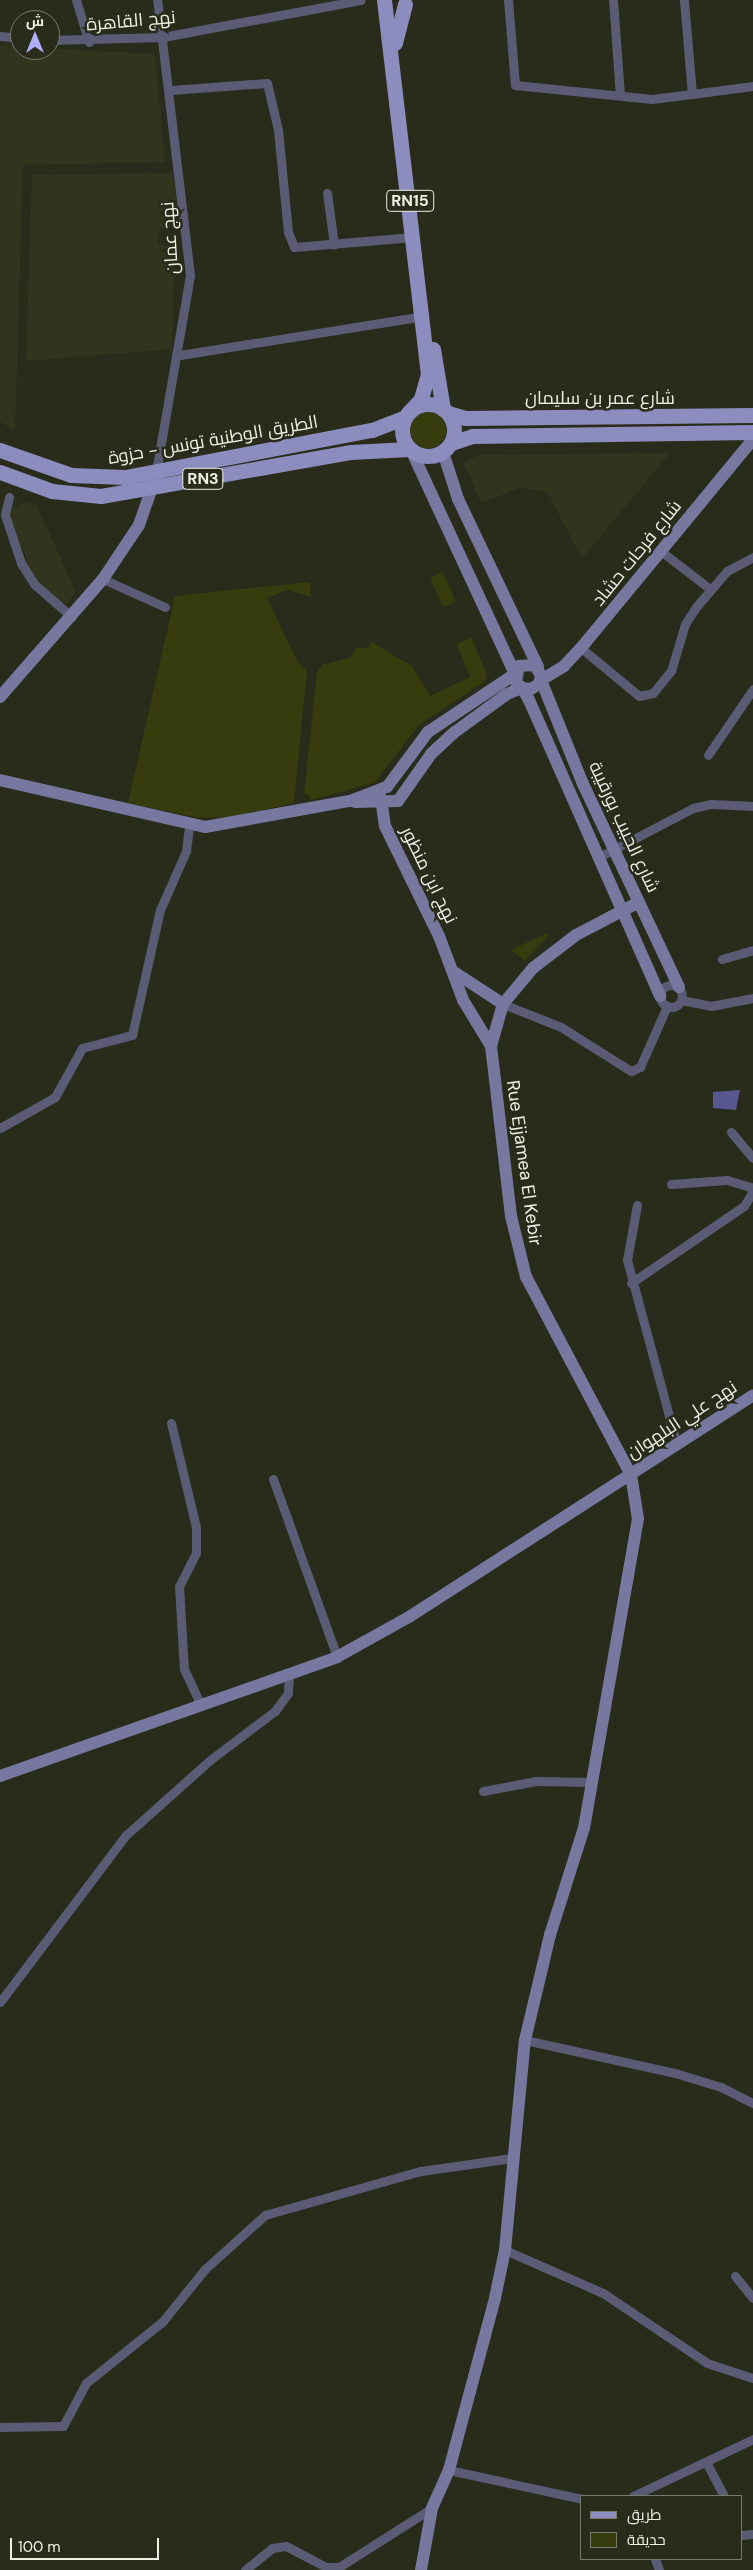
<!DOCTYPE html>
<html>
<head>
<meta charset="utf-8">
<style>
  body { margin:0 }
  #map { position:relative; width:753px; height:2570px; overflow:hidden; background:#292c1b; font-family:"DM Sans",Cairo,sans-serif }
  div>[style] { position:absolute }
  .built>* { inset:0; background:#32351e }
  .green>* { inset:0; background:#363c0d }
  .round { border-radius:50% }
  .water>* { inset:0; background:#59578f }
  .street>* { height:9px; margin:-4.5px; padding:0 4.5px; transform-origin:4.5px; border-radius:4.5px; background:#5b5b75 }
  .street>.ring { margin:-4.5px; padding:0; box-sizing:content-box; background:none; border:9px solid #5b5b75; border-radius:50% }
  .secondary>* { height:12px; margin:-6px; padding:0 6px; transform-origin:6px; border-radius:6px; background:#77779f }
  .primary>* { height:15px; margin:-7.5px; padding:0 7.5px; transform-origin:7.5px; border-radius:7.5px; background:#8c8cbf }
  .primary>.ring { margin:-7.5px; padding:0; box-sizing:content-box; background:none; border:15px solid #8c8cbf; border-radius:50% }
  span { translate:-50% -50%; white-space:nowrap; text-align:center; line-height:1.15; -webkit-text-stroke:5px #292c1b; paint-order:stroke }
  .shield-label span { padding:1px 4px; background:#292c1b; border:1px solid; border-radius:4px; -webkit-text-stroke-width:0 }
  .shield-label { font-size:16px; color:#eef0e5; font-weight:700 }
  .street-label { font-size:18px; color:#eef0e5 }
  .legend { position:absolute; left:580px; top:2495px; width:162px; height:65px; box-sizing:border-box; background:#292c1b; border:1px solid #787a6c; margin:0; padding:6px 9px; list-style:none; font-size:15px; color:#eef0e5 }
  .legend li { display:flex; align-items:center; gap:10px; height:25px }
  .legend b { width:25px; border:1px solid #787a6c }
  .north { position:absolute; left:10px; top:10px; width:50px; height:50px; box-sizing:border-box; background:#292c1b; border:1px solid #787a6c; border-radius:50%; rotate:0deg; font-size:14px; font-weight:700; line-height:20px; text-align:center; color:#eef0e5 }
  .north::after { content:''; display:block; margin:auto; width:18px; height:22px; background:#afaefa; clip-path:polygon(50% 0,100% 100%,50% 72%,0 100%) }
  .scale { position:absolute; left:10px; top:2538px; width:149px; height:22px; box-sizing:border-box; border:2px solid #eef0e5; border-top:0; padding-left:6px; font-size:15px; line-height:18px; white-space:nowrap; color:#eef0e5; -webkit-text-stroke:4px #292c1b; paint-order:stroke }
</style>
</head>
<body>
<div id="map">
  <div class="built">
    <div style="clip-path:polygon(0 46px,155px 54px,165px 162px,23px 165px,15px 430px,0 422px)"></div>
    <div style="clip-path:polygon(173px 173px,179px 226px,159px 229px,157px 245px,175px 247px,172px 349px,26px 361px,32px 175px)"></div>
    <div style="clip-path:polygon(670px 453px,582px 559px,548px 493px,521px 487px,481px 503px,464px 463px,478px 455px)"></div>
    <div style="clip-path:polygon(24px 502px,36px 505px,76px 591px,67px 604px,59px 603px,36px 583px,8px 512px)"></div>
  </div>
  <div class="green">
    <div class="round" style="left:410px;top:412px;width:36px;height:36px"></div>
    <div style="clip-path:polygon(443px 572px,456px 602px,443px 607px,430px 578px)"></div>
    <div style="clip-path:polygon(310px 582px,311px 597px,287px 590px,267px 598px,297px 661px,307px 670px,294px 803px,231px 817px,200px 818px,128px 803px,175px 596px)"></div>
    <div style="clip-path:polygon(471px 637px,487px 675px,484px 682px,419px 725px,374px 783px,310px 800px,310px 795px,304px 794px,317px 672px,323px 664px,350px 658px,356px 648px,368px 648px,371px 642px,412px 666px,430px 696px,470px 677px,457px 645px)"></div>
    <div style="clip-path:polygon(547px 933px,549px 936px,525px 961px,511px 950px)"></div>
  </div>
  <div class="water">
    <div style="clip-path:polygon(740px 1090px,736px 1110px,713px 1108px,713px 1092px)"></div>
  </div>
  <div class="street">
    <div style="left:76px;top:0;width:44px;rotate:72.8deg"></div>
    <div style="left:508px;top:0;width:85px;rotate:85.3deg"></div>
    <div style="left:515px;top:85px;width:138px;rotate:5.8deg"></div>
    <div style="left:652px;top:99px;width:40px;rotate:-7.1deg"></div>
    <div style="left:692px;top:94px;width:94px;rotate:-94.9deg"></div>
    <div style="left:613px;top:0;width:95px;rotate:85.8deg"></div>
    <div style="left:0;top:36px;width:20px;rotate:6deg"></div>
    <div style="left:50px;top:40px;width:113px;rotate:-1.5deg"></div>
    <div style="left:163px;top:37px;width:201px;rotate:-10.6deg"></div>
    <div style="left:171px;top:90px;width:96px;rotate:-4.2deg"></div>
    <div style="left:267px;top:83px;width:48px;rotate:76.8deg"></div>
    <div style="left:278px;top:130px;width:102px;rotate:84.4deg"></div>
    <div style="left:288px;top:232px;width:16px;rotate:68deg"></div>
    <div style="left:294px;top:247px;width:120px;rotate:-4.8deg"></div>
    <div style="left:692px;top:94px;width:62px;rotate:-7.5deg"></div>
    <div style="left:327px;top:193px;width:52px;rotate:82.3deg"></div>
    <div style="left:180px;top:355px;width:247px;rotate:-9.1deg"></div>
    <div style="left:156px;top:472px;width:200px;rotate:-80.2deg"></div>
    <div style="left:190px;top:275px;width:277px;rotate:-96.8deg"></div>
    <div style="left:9px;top:497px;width:18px;rotate:103deg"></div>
    <div style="left:5px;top:515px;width:51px;rotate:71.6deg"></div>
    <div style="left:21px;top:563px;width:25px;rotate:58deg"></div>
    <div style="left:34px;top:584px;width:50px;rotate:41deg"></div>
    <div style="left:662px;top:552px;width:61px;rotate:37.6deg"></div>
    <div style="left:103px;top:579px;width:68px;rotate:24.3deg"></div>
    <div style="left:581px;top:648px;width:75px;rotate:39.6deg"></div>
    <div style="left:639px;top:696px;width:14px;rotate:-12deg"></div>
    <div style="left:653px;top:693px;width:28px;rotate:-51deg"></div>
    <div style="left:671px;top:671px;width:49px;rotate:-73.4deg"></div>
    <div style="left:685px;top:624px;width:20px;rotate:-57deg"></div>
    <div style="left:696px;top:607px;width:48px;rotate:-49.3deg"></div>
    <div style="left:727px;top:571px;width:30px;rotate:-28deg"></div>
    <div style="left:708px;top:755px;width:80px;rotate:-55.7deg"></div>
    <div style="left:597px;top:858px;width:108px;rotate:-27.5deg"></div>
    <div style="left:693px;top:808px;width:18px;rotate:-13deg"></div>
    <div style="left:711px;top:804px;width:42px;rotate:2.7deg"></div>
    <div style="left:722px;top:959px;width:32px;rotate:-16deg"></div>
    <div class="ring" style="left:660px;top:985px;width:13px;height:13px"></div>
    <div style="left:681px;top:1000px;width:31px;rotate:11deg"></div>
    <div style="left:711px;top:1006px;width:43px;rotate:-10.8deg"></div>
    <div style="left:503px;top:1004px;width:62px;rotate:21.6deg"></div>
    <div style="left:561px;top:1027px;width:83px;rotate:32.2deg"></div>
    <div style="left:631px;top:1071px;width:10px;rotate:-24deg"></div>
    <div style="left:640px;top:1067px;width:67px;rotate:-66.1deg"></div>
    <div style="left:0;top:1128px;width:63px;rotate:-29.4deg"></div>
    <div style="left:55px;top:1097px;width:56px;rotate:-61.1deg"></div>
    <div style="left:82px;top:1048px;width:52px;rotate:-14.6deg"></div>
    <div style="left:132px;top:1035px;width:128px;rotate:-77.4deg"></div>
    <div style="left:160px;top:910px;width:64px;rotate:-66.2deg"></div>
    <div style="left:186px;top:851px;width:26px;rotate:-83deg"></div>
    <div style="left:731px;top:1132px;width:34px;rotate:50deg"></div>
    <div style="left:671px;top:1184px;width:56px;rotate:-4.1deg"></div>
    <div style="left:727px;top:1180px;width:27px;rotate:17deg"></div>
    <div style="left:637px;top:1205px;width:56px;rotate:100.3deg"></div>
    <div style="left:627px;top:1260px;width:192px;rotate:74.9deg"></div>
    <div style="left:631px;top:1283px;width:137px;rotate:-34.3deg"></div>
    <div style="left:744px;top:1206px;width:17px;rotate:-59deg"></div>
    <div style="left:171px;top:1423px;width:107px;rotate:76.5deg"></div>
    <div style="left:196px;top:1527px;width:26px;rotate:90deg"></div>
    <div style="left:196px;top:1553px;width:37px;rotate:117deg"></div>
    <div style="left:179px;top:1586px;width:83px;rotate:86.6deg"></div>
    <div style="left:184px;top:1669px;width:38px;rotate:65deg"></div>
    <div style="left:273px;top:1479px;width:189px;rotate:70.2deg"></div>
    <div style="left:483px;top:1791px;width:54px;rotate:-10.7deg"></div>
    <div style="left:536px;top:1781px;width:55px;rotate:1deg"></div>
    <div style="left:0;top:2002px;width:208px;rotate:-53deg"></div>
    <div style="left:125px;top:1836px;width:114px;rotate:-41.8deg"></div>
    <div style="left:210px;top:1760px;width:81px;rotate:-37deg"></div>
    <div style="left:275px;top:1711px;width:22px;rotate:-54deg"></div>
    <div style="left:288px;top:1693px;width:18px;rotate:-87deg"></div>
    <div style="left:525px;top:2040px;width:154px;rotate:12.4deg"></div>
    <div style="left:675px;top:2073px;width:48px;rotate:16.9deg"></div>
    <div style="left:721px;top:2087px;width:36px;rotate:27deg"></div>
    <div style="left:505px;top:2250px;width:107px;rotate:23.7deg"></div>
    <div style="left:603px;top:2293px;width:125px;rotate:33.9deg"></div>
    <div style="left:707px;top:2363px;width:48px;rotate:18.1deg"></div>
    <div style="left:735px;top:2276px;width:28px;rotate:51deg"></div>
    <div style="left:0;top:2427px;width:63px;rotate:-0.9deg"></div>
    <div style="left:63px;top:2426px;width:49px;rotate:-61.9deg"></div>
    <div style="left:86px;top:2383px;width:99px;rotate:-38.8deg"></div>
    <div style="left:163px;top:2321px;width:67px;rotate:-51.1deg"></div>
    <div style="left:205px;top:2269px;width:81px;rotate:-42deg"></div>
    <div style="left:265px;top:2215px;width:162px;rotate:-15.8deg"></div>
    <div style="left:421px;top:2171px;width:92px;rotate:-8.1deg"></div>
    <div style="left:706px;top:2462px;width:38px;rotate:62deg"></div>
    <div style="left:449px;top:2470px;width:136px;rotate:12.3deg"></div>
    <div style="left:633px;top:2496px;width:133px;rotate:-25.4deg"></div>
    <div style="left:742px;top:2535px;width:11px;rotate:-5deg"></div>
    <div style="left:655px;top:2559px;width:12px;rotate:70deg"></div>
    <div style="left:245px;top:2570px;width:35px;rotate:-39deg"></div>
    <div style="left:272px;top:2548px;width:14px;rotate:-8deg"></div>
    <div style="left:286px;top:2546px;width:45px;rotate:27.7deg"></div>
    <div style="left:326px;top:2567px;width:13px"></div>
    <div style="left:339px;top:2567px;width:110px;rotate:-32.4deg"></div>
  </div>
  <div class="secondary">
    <div style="left:443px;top:452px;width:49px;rotate:72.3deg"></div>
    <div style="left:458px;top:499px;width:186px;rotate:64.5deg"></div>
    <div style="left:0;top:697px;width:157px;rotate:-48.9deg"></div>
    <div style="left:103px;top:579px;width:65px;rotate:-56.3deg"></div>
    <div style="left:139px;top:525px;width:49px;rotate:-70.8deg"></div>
    <div style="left:0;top:780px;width:210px;rotate:12.9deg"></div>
    <div style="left:205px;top:827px;width:147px;rotate:-10.2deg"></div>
    <div style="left:350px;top:801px;width:40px;rotate:-21deg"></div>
    <div style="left:387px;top:787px;width:69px;rotate:-53.3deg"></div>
    <div style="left:428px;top:732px;width:105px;rotate:-33.7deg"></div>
    <div style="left:515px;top:674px;width:245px;rotate:-114.9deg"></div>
    <div style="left:381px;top:798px;width:28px;rotate:82deg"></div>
    <div style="left:385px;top:826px;width:123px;rotate:63.9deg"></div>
    <div style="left:439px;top:936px;width:68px;rotate:69.4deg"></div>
    <div style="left:463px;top:1000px;width:54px;rotate:58.7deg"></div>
    <div style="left:355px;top:802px;width:43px;rotate:-1.3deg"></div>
    <div style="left:398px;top:801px;width:57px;rotate:-54.9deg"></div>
    <div style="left:431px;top:754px;width:33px;rotate:-43deg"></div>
    <div style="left:455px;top:732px;width:64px;rotate:-36.2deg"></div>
    <div style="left:507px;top:694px;width:16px;rotate:-22deg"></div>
    <div style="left:522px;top:688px;width:9px;rotate:6deg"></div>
    <div style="left:531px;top:689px;width:9px;rotate:-32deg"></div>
    <div style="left:539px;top:684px;width:9px;rotate:-77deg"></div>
    <div style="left:541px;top:675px;width:12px;rotate:-125deg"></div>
    <div style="left:534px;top:665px;width:15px;rotate:176deg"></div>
    <div style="left:519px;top:666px;width:16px;rotate:101deg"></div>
    <div style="left:516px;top:682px;width:8px;rotate:45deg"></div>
    <div style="left:522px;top:688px;width:14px;rotate:60deg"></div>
    <div style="left:529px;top:700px;width:324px;rotate:66.1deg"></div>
    <div style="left:454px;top:972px;width:59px;rotate:33.1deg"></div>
    <div style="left:679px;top:987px;width:225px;rotate:-115.3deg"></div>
    <div style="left:583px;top:784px;width:112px;rotate:-112deg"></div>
    <div style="left:541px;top:680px;width:27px;rotate:-31deg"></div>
    <div style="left:564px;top:666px;width:25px;rotate:-47deg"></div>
    <div style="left:581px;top:648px;width:271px;rotate:-50.5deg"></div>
    <div style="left:0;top:1776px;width:357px;rotate:-19.4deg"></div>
    <div style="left:337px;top:1657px;width:82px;rotate:-29.1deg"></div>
    <div style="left:409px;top:1617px;width:409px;rotate:-32.8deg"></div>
    <div style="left:421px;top:2570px;width:63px;rotate:-79.9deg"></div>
    <div style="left:432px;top:2508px;width:42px;rotate:-65.9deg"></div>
    <div style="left:449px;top:2470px;width:178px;rotate:-75deg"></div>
    <div style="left:495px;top:2298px;width:49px;rotate:-78.2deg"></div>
    <div style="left:505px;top:2250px;width:211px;rotate:-84.6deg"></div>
    <div style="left:525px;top:2040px;width:108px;rotate:-76.6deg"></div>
    <div style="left:550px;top:1935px;width:112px;rotate:-72.4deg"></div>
    <div style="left:584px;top:1828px;width:314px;rotate:-80.1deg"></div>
    <div style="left:638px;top:1519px;width:45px;rotate:-99deg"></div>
    <div style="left:631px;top:1475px;width:224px;rotate:-117.9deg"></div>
    <div style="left:526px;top:1277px;width:63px;rotate:-103.8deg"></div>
    <div style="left:511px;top:1216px;width:171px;rotate:-96.7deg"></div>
    <div style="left:491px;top:1046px;width:44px;rotate:-74.1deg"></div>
    <div style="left:503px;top:1004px;width:47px;rotate:-50.2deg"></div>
    <div style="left:533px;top:968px;width:54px;rotate:-37.5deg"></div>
    <div style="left:576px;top:935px;width:71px;rotate:-27.6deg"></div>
  </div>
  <div class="primary">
    <div style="left:384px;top:0;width:377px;rotate:83.3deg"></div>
    <div style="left:428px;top:374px;width:26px;rotate:106deg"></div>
    <div style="left:421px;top:399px;width:19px;rotate:133deg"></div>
    <div style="left:395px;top:43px;width:40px;rotate:-75.6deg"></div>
    <div style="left:433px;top:349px;width:61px;rotate:80.5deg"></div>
    <div class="ring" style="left:402px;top:404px;width:37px;height:37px"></div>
    <div style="left:448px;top:413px;width:18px;rotate:16deg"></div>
    <div style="left:465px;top:418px;width:288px;rotate:-0.6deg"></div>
    <div style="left:451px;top:443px;width:23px;rotate:-18deg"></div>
    <div style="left:473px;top:436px;width:280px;rotate:-0.8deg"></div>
    <div style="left:0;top:450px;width:75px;rotate:19.4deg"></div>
    <div style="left:71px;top:475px;width:54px;rotate:2.1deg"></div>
    <div style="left:125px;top:477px;width:251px;rotate:-10.8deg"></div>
    <div style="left:372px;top:430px;width:34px;rotate:-21deg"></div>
    <div style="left:0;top:472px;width:55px;rotate:20.1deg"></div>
    <div style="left:52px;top:491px;width:49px;rotate:5.8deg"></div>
    <div style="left:101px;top:496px;width:254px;rotate:-10deg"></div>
    <div style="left:351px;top:452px;width:58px;rotate:-3deg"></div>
  </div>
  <div class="shield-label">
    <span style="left:410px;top:201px">RN15</span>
    <span style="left:203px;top:479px">RN3</span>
  </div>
  <div class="street-label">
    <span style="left:131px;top:21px;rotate:-5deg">نهج القاهرة</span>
    <span style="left:170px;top:238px;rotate:-94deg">نهج عمان</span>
    <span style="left:600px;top:398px">شارع عمر بن سليمان</span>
    <span style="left:213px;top:440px;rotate:-10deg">الطريق الوطنية تونس - حزوة</span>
    <span style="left:637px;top:553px;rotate:-51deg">شارع فرحات حشاد</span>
    <span style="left:624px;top:827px;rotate:65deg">شارع الحبيب بورقيبة</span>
    <span style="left:429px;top:875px;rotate:64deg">نهج ابن منظور</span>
    <span style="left:524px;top:1163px;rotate:82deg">Rue Ejjamea El Kebir</span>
    <span style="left:682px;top:1420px;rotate:-33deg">نهج علي البلهوان</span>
  </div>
  <ul class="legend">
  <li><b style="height:6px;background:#8c8cbf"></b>طريق</li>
  <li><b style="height:14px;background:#363c0d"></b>حديقة</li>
  </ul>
  <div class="north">ش</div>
  <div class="scale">100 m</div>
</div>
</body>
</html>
